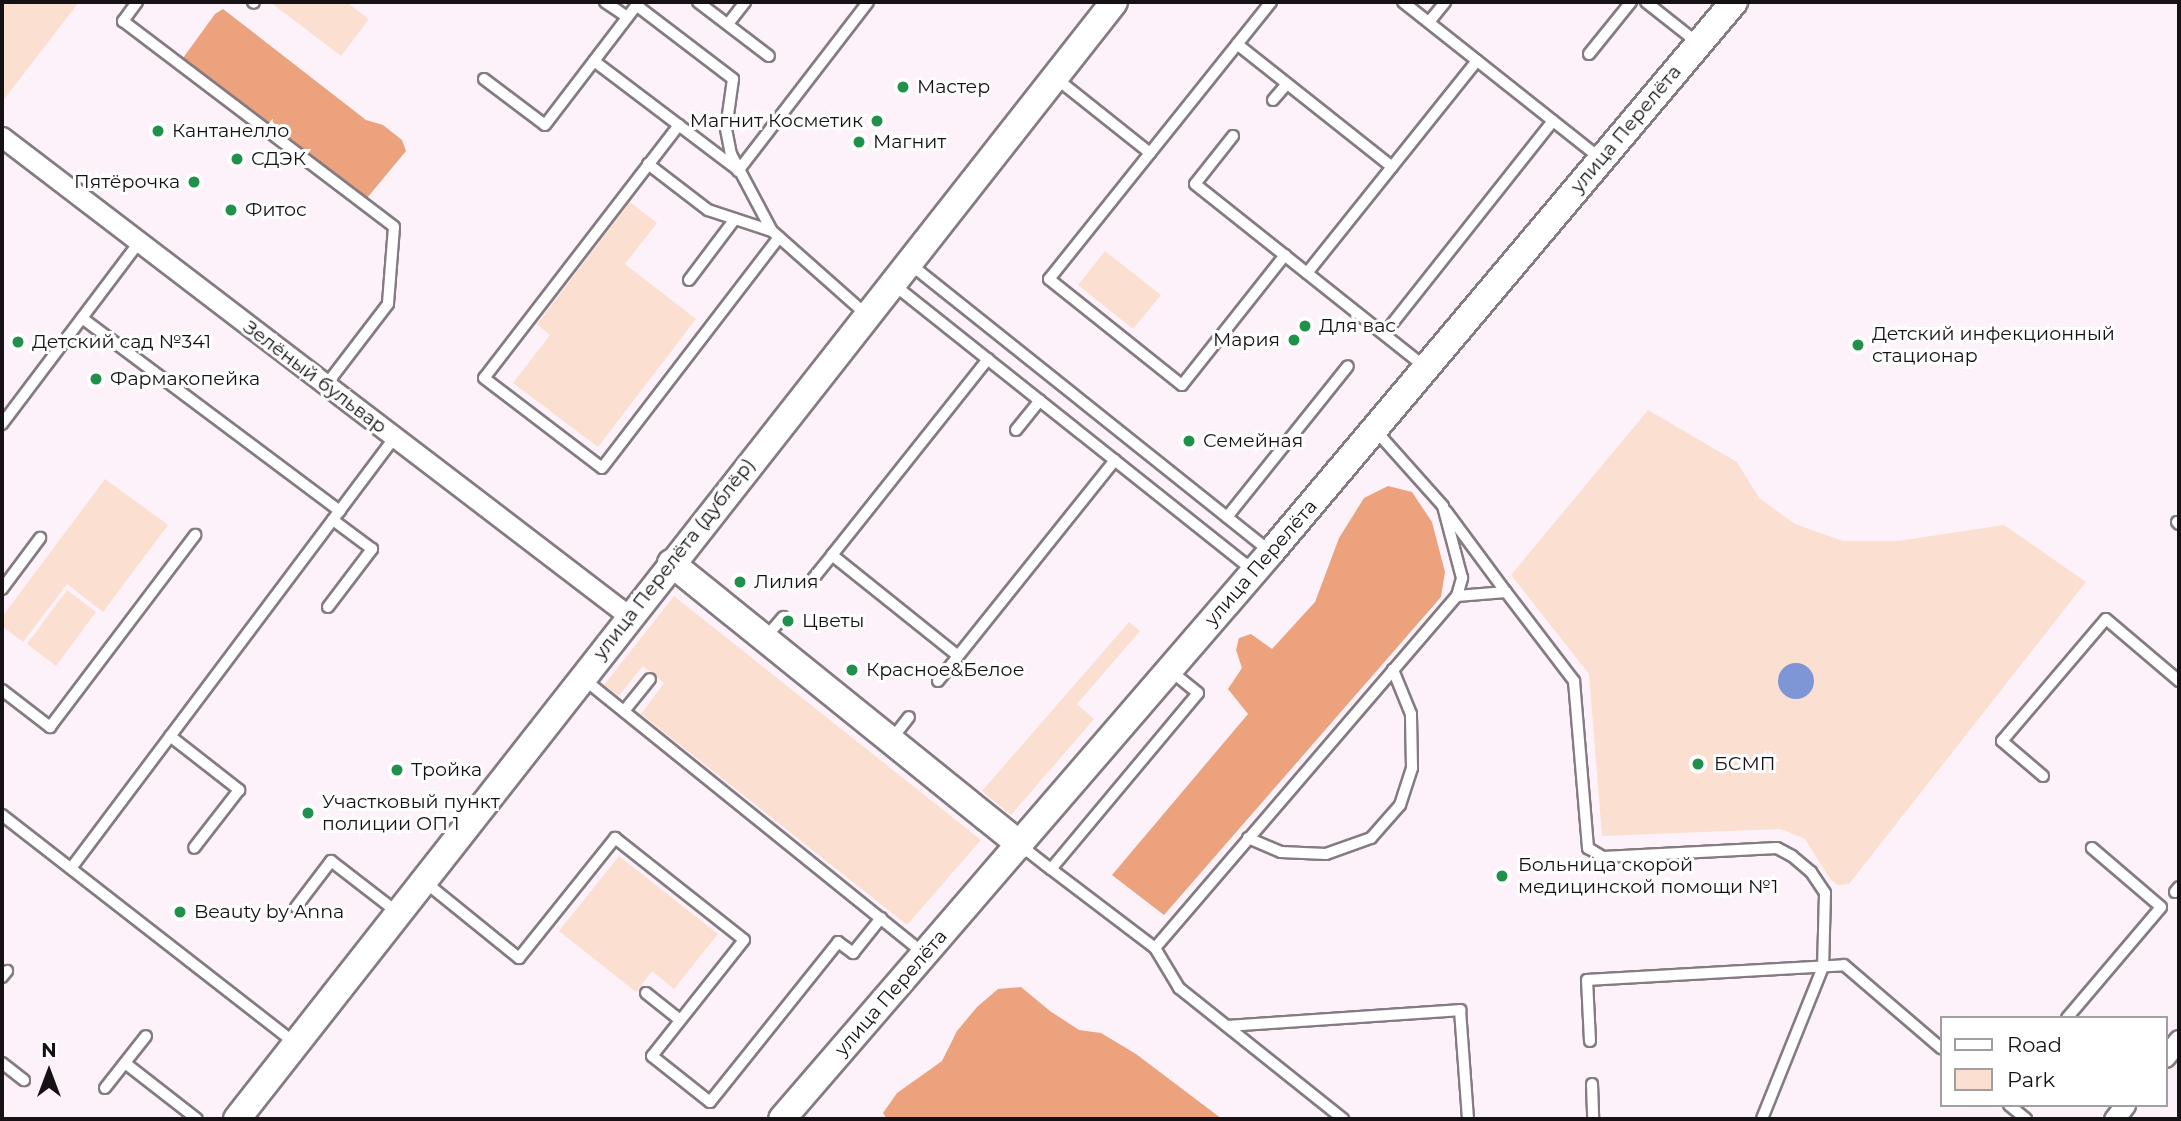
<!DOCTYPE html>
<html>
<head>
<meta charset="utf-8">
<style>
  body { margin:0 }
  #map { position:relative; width:2181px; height:1121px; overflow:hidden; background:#fef2fa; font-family:Montserrat,sans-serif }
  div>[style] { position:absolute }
  .green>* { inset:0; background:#fbdfd1 }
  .forest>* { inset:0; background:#eba27d }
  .water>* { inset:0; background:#7e95d6 }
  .round { border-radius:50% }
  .roads { filter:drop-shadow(2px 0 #857b82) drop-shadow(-2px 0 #857b82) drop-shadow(0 2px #857b82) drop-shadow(0 -2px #857b82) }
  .lane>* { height:10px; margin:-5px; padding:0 5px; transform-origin:5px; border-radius:5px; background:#fff }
  .street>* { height:19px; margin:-9.5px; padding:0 9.5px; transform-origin:9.5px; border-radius:9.5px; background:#fff }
  .secondary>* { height:26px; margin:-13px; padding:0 13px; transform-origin:13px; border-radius:13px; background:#fff }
  .dots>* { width:19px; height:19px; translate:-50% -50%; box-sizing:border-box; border:4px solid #fff; border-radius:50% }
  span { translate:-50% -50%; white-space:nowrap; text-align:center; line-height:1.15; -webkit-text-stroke:6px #fff; paint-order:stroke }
  .poi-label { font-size:19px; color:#151114 }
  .left { translate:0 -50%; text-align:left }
  .right { translate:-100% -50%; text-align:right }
  .street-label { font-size:19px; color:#151114 }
  .frame { position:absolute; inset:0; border:4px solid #151114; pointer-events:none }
  .legend { position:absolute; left:1940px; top:1016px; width:228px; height:91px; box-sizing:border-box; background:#fff; border:2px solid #a1a0a1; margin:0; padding:9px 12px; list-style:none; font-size:21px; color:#151114 }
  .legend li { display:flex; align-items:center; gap:14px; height:35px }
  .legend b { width:35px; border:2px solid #a1a0a1 }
  .north { position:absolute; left:14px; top:1037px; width:70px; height:70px; -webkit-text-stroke:5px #fff; paint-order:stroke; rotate:0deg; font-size:19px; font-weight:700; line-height:28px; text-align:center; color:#151114 }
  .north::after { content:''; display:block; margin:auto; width:24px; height:32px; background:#151114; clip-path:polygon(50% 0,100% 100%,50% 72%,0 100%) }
</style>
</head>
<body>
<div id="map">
  <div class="green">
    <div style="clip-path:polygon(2px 2px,79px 2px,2px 102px)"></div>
    <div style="clip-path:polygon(270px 2px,346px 2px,369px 19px,341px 56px)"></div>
    <div style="clip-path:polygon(630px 202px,657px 223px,625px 264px,696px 319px,598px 447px,513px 383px,550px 335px,537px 324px)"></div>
    <div style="clip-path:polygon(1105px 251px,1161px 295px,1133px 329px,1078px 285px)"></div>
    <div style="clip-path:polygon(1648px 410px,1737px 462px,1759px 498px,1795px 524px,1843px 541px,1898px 541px,2004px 525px,2086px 582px,1849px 884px,1838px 885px,1830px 879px,1805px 839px,1781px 829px,1602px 836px,1589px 674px,1511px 575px)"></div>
    <div style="clip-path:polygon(105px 479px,168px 525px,103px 612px,67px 584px,23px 642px,2px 626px,2px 617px)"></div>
    <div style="clip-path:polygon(67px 590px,96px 612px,56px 666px,27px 644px)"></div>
    <div style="clip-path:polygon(674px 596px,981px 840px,907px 925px,641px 714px,664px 683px,643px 666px,619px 696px,604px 685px)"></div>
    <div style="clip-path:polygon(1129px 622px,1140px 631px,1077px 704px,1094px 719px,1011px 815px,982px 791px)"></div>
    <div style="clip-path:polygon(619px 856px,718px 934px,674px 989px,652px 971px,636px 992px,559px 931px)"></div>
  </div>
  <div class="forest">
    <div style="clip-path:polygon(223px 9px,366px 120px,383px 125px,402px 140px,406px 151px,367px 198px,358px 197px,183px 58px,215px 14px)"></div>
    <div style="clip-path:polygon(1388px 486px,1412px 492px,1432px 522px,1445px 572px,1441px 597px,1164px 915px,1112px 875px,1248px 714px,1228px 689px,1242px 668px,1236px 650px,1239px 638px,1251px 634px,1272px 649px,1315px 602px,1339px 538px,1364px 498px)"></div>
    <div style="clip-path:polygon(1021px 987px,1050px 1011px,1079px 1030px,1101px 1033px,1136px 1054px,1222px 1119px,887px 1119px,883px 1113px,897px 1093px,942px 1061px,957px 1031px,977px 1007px,998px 989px)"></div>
  </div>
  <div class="water">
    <div class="round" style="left:1778px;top:663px;width:36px;height:36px"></div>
  </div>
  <div class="roads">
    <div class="lane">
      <div style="left:137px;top:2px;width:24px;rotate:126deg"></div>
      <div style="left:123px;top:21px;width:340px;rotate:37.2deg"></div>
      <div style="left:394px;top:227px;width:77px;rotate:94.5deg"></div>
      <div style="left:388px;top:304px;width:102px;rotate:127.4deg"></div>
      <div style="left:253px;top:2px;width:1px;rotate:45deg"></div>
      <div style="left:605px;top:2px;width:27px;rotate:34deg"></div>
      <div style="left:698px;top:2px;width:89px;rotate:37.3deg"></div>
      <div style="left:1271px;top:2px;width:355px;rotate:128.7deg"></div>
      <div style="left:1049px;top:279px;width:170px;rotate:38.6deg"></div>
      <div style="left:1182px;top:385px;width:166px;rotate:-51.6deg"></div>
      <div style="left:1403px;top:2px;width:253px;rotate:38.4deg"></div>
      <div style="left:1646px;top:2px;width:66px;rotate:38.3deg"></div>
      <div style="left:636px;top:5px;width:122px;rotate:37.3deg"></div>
      <div style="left:733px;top:79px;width:50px;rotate:98deg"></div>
      <div style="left:726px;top:129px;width:25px;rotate:79deg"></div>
      <div style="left:731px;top:154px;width:87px;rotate:62deg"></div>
      <div style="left:1429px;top:22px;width:26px;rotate:-51deg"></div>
      <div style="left:728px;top:24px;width:28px;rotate:-52deg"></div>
      <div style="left:1237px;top:44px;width:198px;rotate:38.4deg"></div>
      <div style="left:1589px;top:54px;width:67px;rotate:-51.1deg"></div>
      <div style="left:594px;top:61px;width:181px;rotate:37.1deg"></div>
      <div style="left:484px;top:79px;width:76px;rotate:37deg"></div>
      <div style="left:545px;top:125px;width:155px;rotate:-52.6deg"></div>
      <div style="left:1057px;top:79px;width:119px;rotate:38.5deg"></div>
      <div style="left:1273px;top:100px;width:21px;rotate:-49deg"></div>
      <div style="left:679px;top:125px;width:319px;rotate:127.6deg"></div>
      <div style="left:484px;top:378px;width:148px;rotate:37.3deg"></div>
      <div style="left:602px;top:468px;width:291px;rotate:-52.5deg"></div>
      <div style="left:1233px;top:136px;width:61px;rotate:128.4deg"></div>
      <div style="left:1195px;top:184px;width:294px;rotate:38.5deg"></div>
      <div style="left:648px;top:164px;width:76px;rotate:37.5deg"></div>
      <div style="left:708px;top:210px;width:67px;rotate:18.2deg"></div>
      <div style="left:772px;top:231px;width:127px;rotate:41.5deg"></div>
      <div style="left:738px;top:171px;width:213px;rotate:-52.4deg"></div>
      <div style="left:910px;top:264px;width:462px;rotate:38.6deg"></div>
      <div style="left:1307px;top:273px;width:272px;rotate:-51.3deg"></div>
      <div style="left:689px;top:280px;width:76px;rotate:-53deg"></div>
      <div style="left:893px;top:284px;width:461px;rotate:38.5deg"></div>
      <div style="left:82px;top:318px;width:322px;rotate:36.8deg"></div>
      <div style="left:1384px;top:334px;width:272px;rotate:-51.6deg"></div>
      <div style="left:988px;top:359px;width:251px;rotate:128.5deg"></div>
      <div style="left:832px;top:555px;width:161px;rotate:38.7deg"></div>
      <div style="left:958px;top:656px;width:251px;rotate:-51.3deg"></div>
      <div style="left:2px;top:424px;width:228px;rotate:-53deg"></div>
      <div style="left:1016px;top:430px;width:38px;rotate:-51deg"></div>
      <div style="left:1446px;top:511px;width:101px;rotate:53.5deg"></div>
      <div style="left:1227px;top:517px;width:193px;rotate:-51.3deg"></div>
      <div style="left:2177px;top:522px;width:3px;rotate:45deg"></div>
      <div style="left:812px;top:580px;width:32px;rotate:-51deg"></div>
      <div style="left:2px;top:589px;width:64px;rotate:-53.3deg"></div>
      <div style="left:1457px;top:596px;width:49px;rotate:-4.7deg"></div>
      <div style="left:1506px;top:592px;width:112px;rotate:52.6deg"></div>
      <div style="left:1574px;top:681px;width:168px;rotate:85.2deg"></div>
      <div style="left:1588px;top:848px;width:17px;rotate:31deg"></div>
      <div style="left:1603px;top:857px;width:174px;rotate:-3deg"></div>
      <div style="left:1777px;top:848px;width:17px;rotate:28deg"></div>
      <div style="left:1792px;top:856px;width:25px;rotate:40deg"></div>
      <div style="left:1811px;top:872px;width:25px;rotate:56deg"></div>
      <div style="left:1825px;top:893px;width:74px;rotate:91.5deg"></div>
      <div style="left:1823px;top:967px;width:164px;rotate:111.9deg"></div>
      <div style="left:328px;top:607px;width:73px;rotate:-52.8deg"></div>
      <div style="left:372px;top:549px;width:49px;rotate:-143.4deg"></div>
      <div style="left:765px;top:638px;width:28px;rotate:-49deg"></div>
      <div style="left:585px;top:680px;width:436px;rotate:38.9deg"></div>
      <div style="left:938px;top:681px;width:32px;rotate:-51deg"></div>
      <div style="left:2px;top:690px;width:61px;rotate:37.6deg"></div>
      <div style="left:50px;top:727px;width:241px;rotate:-52.9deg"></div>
      <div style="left:624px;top:711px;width:41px;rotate:-50.9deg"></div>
      <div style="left:170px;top:736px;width:88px;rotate:38deg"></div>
      <div style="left:239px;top:790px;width:73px;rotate:127.8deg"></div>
      <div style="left:891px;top:740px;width:29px;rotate:-52deg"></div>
      <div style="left:2043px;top:776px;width:54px;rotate:-139.5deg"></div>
      <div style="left:2002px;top:741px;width:160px;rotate:-49.6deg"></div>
      <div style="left:2106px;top:619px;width:96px;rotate:40.3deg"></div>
      <div style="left:2px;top:815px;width:370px;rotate:37.9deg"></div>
      <div style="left:1248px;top:838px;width:36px;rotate:23deg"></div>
      <div style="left:1281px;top:852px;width:45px;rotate:2.5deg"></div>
      <div style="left:1326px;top:854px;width:48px;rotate:-19.6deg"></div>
      <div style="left:1371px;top:838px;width:44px;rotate:-48.7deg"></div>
      <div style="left:1400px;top:805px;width:39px;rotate:-72deg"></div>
      <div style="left:1412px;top:768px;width:54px;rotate:-91.1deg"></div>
      <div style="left:1411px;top:714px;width:48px;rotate:-112.2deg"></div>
      <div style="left:1020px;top:845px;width:39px;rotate:38deg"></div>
      <div style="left:1051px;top:869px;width:229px;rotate:-50.1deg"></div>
      <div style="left:1198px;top:693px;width:36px;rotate:-141deg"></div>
      <div style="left:72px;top:867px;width:538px;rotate:-53.09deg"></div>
      <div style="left:1051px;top:869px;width:131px;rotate:37.2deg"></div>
      <div style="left:1155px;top:948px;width:47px;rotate:59deg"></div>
      <div style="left:1179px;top:988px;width:210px;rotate:38.6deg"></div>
      <div style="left:425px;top:882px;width:121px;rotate:39deg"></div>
      <div style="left:519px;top:958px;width:154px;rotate:-51.3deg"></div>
      <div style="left:615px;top:838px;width:164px;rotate:38.3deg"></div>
      <div style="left:744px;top:940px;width:148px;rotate:128.4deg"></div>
      <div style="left:652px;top:1056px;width:74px;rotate:38.4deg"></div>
      <div style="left:710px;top:1102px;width:205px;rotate:-51.3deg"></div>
      <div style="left:838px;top:942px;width:19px;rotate:36deg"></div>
      <div style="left:853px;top:953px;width:45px;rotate:-51.3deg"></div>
      <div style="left:2175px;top:892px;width:6px;rotate:-51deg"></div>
      <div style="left:296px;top:907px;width:58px;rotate:-52.7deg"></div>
      <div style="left:331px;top:861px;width:83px;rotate:37.7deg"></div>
      <div style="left:1155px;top:948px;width:464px;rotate:-49.4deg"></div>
      <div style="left:1457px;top:596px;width:19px;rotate:-74deg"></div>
      <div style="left:1462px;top:578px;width:74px;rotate:-104.8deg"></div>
      <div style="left:1443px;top:506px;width:101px;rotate:-131.8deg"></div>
      <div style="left:2px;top:977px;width:8px;rotate:-50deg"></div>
      <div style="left:646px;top:993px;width:43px;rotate:38.5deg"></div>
      <div style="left:2067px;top:1018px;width:145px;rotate:-49.7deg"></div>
      <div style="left:2161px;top:907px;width:91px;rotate:-139.5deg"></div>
      <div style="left:1228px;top:1026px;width:233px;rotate:-3.9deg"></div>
      <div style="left:1460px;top:1010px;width:109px;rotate:85.8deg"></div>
      <div style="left:1590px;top:1041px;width:61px;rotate:-92.8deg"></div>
      <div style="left:1587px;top:980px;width:257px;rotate:-3.3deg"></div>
      <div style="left:1844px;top:965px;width:128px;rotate:40.6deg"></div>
      <div style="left:2px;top:1063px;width:28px;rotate:38deg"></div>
      <div style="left:125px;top:1063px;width:91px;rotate:37.9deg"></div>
      <div style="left:1592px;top:1084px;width:35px;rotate:88deg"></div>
      <div style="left:105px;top:1088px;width:66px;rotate:-51.7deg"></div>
      <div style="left:2009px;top:1105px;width:22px;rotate:39deg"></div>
    </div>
    <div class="street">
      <div style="left:2px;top:137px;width:789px;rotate:37.38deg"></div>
      <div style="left:2165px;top:1057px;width:22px;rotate:-51deg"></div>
      <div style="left:2114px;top:1119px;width:18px;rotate:-52deg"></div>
    </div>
    <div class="secondary">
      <div style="left:671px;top:563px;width:449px;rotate:38.9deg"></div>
      <div style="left:237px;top:1119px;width:1420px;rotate:-51.86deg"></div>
      <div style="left:782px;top:1119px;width:749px;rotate:-49.22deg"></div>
      <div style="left:1271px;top:552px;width:719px;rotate:-49.91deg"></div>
    </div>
  </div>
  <div class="dots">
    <div style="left:903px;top:87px;background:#20914b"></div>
    <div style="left:877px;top:121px;background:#20914b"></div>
    <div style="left:158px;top:131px;background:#20914b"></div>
    <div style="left:859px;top:142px;background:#20914b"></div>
    <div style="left:237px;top:159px;background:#20914b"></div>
    <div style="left:194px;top:182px;background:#20914b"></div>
    <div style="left:231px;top:210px;background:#20914b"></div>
    <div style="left:1305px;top:326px;background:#20914b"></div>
    <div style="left:1294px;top:340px;background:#20914b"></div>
    <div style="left:18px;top:342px;background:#20914b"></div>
    <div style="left:1858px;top:345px;background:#20914b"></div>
    <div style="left:96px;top:379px;background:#20914b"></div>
    <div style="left:1189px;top:441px;background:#20914b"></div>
    <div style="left:740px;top:582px;background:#20914b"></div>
    <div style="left:788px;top:621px;background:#20914b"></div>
    <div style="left:852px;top:670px;background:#20914b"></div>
    <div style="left:1698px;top:764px;background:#20914b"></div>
    <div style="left:397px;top:770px;background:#20914b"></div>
    <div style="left:308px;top:813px;background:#20914b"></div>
    <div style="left:1502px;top:876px;background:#20914b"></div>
    <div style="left:180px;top:912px;background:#20914b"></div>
  </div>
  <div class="poi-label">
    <span class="left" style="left:917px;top:87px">Мастер</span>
    <span class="right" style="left:863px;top:121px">Магнит Косметик</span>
    <span class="left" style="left:172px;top:131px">Кантанелло</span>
    <span class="left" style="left:873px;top:142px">Магнит</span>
    <span class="left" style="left:251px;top:159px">СДЭК</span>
    <span class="right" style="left:180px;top:182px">Пятёрочка</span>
    <span class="left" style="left:245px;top:210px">Фитос</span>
    <span class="left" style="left:1319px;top:326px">Для вас</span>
    <span class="left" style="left:1872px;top:345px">Детский инфекционный<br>стационар</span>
    <span class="right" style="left:1280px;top:340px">Мария</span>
    <span class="left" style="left:32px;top:342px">Детский сад №341</span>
    <span class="left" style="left:110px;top:379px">Фармакопейка</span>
    <span class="left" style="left:1203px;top:441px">Семейная</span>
    <span class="left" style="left:754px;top:582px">Лилия</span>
    <span class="left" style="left:802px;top:621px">Цветы</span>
    <span class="left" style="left:866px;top:670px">Красное&amp;Белое</span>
    <span class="left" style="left:1714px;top:764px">БСМП</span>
    <span class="left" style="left:411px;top:770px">Тройка</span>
    <span class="left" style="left:322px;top:813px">Участковый пункт<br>полиции ОП 1</span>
    <span class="left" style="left:1518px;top:876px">Больница скорой<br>медицинской помощи №1</span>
    <span class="left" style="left:194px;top:912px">Beauty by Anna</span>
  </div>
  <div class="street-label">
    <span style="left:1626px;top:129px;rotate:-50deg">улица Перелёта</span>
    <span style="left:315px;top:377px;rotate:37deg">Зелёный бульвар</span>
    <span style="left:674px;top:559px;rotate:-52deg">улица Перелёта (дублёр)</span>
    <span style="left:1261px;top:563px;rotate:-49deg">улица Перелёта</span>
    <span style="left:891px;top:993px;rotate:-49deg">улица Перелёта</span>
  </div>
  <div class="frame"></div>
  <ul class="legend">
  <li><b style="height:9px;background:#fff"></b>Road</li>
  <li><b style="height:19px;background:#fbdfd1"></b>Park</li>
  </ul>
  <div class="north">N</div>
</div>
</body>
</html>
